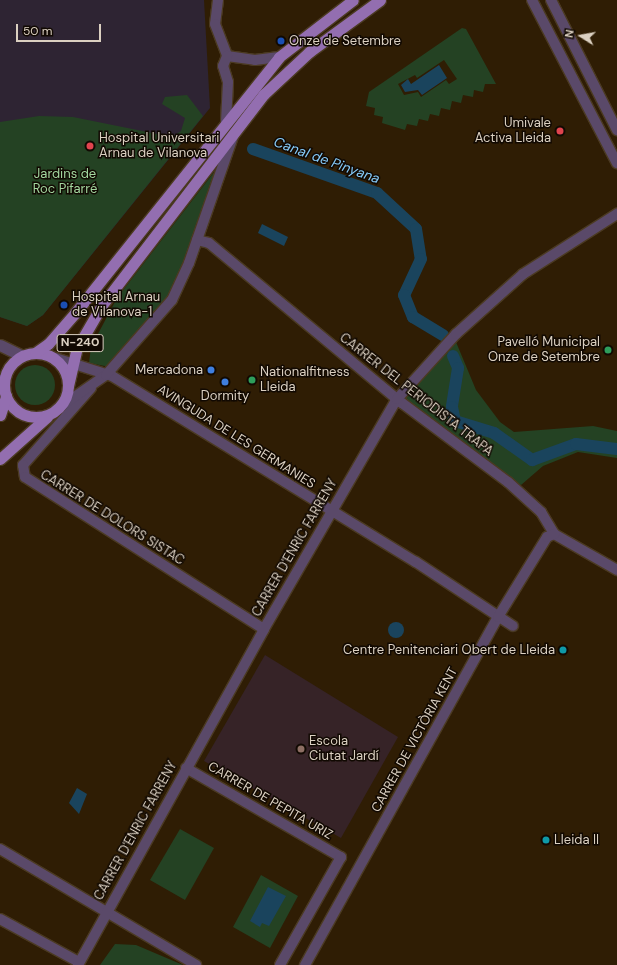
<!DOCTYPE html>
<html>
<head>
<meta charset="utf-8">
<style>
  body { margin:0 }
  #map { position:relative; width:617px; height:965px; overflow:hidden; background:#2f1d04; font-family:"DM Sans",sans-serif }
  div>[style] { position:absolute }
  .education>* { inset:0; background:#362327 }
  .medical>* { inset:0; background:#2e2433 }
  .green>* { inset:0; background:#244223 }
  .round { border-radius:50% }
  .water>* { inset:0; background:#1a445d }
  .canal>* { height:12px; margin:-6px; padding:0 6px; transform-origin:6px; border-radius:6px; background:#1a445d }
  .roads { filter:drop-shadow(1px 0 #4b3a22) drop-shadow(-1px 0 #4b3a22) drop-shadow(0 1px #4b3a22) drop-shadow(0 -1px #4b3a22) }
  .minor>* { height:10px; margin:-5px; padding:0 5px; transform-origin:5px; border-radius:5px; background:#5a4969 }
  .tertiary>* { height:11px; margin:-5.5px; padding:0 5.5px; transform-origin:5.5px; border-radius:5.5px; background:#5a4969 }
  .primary>* { height:11px; margin:-5.5px; padding:0 5.5px; transform-origin:5.5px; border-radius:5.5px; background:#936eb0 }
  .primary>.ring { margin:-5.5px; padding:0; box-sizing:content-box; background:none; border:11px solid #936eb0; border-radius:50% }
  .dots>* { width:11px; height:11px; translate:-50% -50%; box-sizing:border-box; border:2px solid #110902; border-radius:50% }
  span { translate:-50% -50%; white-space:nowrap; text-align:center; line-height:1.15; -webkit-text-stroke:3px #110902; paint-order:stroke }
  .shield-label span { padding:1px 3px; background:#110902; border:1px solid; border-radius:3px; -webkit-text-stroke-width:0 }
  .shield-label { font-size:12px; color:#dbd0c1; font-weight:700 }
  .poi-label { font-size:13px; color:#dbd0c1 }
  .left { translate:0 -50%; text-align:left }
  .right { translate:-100% -50%; text-align:right }
  .park-label { font-size:13px; color:#a3d79f }
  .street-label { font-size:13px; color:#dbd0c1 }
  .water-label { font-size:14px; color:#85c9f6; font-style:italic }
  .north { position:absolute; left:561px; top:16px; width:40px; height:40px; -webkit-text-stroke:3px #110902; paint-order:stroke; rotate:281deg; font-size:11px; font-weight:700; line-height:16px; text-align:center; color:#dbd0c1 }
  .north::after { content:''; display:block; margin:auto; width:14px; height:18px; background:#dbd0c1; clip-path:polygon(50% 0,100% 100%,50% 72%,0 100%) }
  .scale { position:absolute; left:16px; top:24px; width:85px; height:18px; box-sizing:border-box; border:2px solid #dbd0c1; border-top:0; padding-left:5px; font-size:12px; line-height:14px; white-space:nowrap; color:#dbd0c1; -webkit-text-stroke:3px #110902; paint-order:stroke }
</style>
</head>
<body>
<div id="map">
  <div class="education">
    <div style="clip-path:polygon(265px 655px,398px 737px,341px 838px,204px 761px)"></div>
  </div>
  <div class="medical">
    <div style="clip-path:polygon(0 0,204px 0,210px 108px,43px 315px,27px 326px,0 317px)"></div>
  </div>
  <div class="green">
    <div style="clip-path:polygon(evenodd,462px 28px,466px 29px,496px 84px,485px 84px,483px 92px,474px 90px,473px 97px,463px 95px,461px 103px,452px 101px,450px 110px,441px 108px,439px 116px,430px 114px,428px 121px,419px 119px,417px 126px,407px 124px,405px 130px,382px 123px,383px 117px,374px 115px,375px 108px,366px 106px,369px 92px,462px 28px,444px 60px,457px 79px,449px 84px,446px 80px,421px 97px,418px 92px,404px 95px,398px 84px,415px 75px,417px 78px,444px 60px)"></div>
    <div style="clip-path:polygon(187px 95px,203px 116px,43px 315px,27px 326px,0 317px,0 122px,39px 116px,73px 117px,172px 137px,181px 131px,185px 118px,162px 104px,165px 97px)"></div>
    <div style="clip-path:polygon(221px 163px,170px 299px,110px 367px,89px 363px,91px 347px,117px 298px)"></div>
    <div style="clip-path:polygon(456px 342px,476px 390px,500px 422px,514px 432px,593px 426px,617px 431px,617px 458px,578px 452px,543px 466px,521px 485px,485px 461px,402px 401px)"></div>
    <div class="round" style="left:15px;top:365px;width:40px;height:40px"></div>
    <div style="clip-path:polygon(180px 829px,214px 848px,185px 900px,150px 880px)"></div>
    <div style="clip-path:polygon(261px 875px,298px 896px,270px 948px,233px 927px)"></div>
    <div style="clip-path:polygon(115px 944px,136px 945px,183px 965px,100px 965px)"></div>
  </div>
  <div class="water">
    <div style="clip-path:polygon(439px 65px,447px 78px,422px 95px,418px 90px,405px 92px,401px 85px,408px 79px,411px 84px)"></div>
    <div style="clip-path:polygon(262px 224px,288px 237px,284px 246px,258px 233px)"></div>
    <div class="round" style="left:388px;top:622px;width:16px;height:16px"></div>
    <div style="clip-path:polygon(77px 788px,87px 794px,79px 814px,69px 803px)"></div>
    <div style="clip-path:polygon(268px 887px,286px 896px,269px 926px,262px 923px,260px 927px,250px 921px)"></div>
  </div>
  <div class="canal">
    <div style="left:253px;top:149px;width:132px;rotate:19.5deg"></div>
    <div style="left:377px;top:193px;width:53px;rotate:42.7deg"></div>
    <div style="left:416px;top:229px;width:30px;rotate:81deg"></div>
    <div style="left:421px;top:259px;width:40px;rotate:115deg"></div>
    <div style="left:404px;top:295px;width:24px;rotate:68deg"></div>
    <div style="left:413px;top:317px;width:35px;rotate:31deg"></div>
    <div style="left:453px;top:356px;width:13px;rotate:67deg"></div>
    <div style="left:458px;top:368px;width:39px;rotate:99deg"></div>
    <div style="left:452px;top:407px;width:14px;rotate:78deg"></div>
    <div style="left:455px;top:421px;width:41px;rotate:17.1deg"></div>
    <div style="left:494px;top:433px;width:47px;rotate:35.4deg"></div>
    <div style="left:532px;top:460px;width:47px;rotate:-20deg"></div>
    <div style="left:576px;top:444px;width:41px;rotate:7deg"></div>
  </div>
  <div class="roads">
    <div class="minor">
      <div style="left:218px;top:0;width:24px;rotate:97deg"></div>
      <div style="left:215px;top:24px;width:34px;rotate:69deg"></div>
      <div style="left:532px;top:0;width:184px;rotate:62.5deg"></div>
      <div style="left:551px;top:0;width:146px;rotate:63.1deg"></div>
      <div style="left:227px;top:56px;width:28px;rotate:8deg"></div>
      <div style="left:255px;top:60px;width:24px;rotate:-7deg"></div>
      <div style="left:226px;top:122px;width:40px;rotate:-87.1deg"></div>
      <div style="left:228px;top:82px;width:17px;rotate:-107deg"></div>
      <div style="left:223px;top:66px;width:11px;rotate:-68deg"></div>
      <div style="left:197px;top:240px;width:12px;rotate:14deg"></div>
      <div style="left:209px;top:243px;width:251px;rotate:39.7deg"></div>
      <div style="left:402px;top:403px;width:132px;rotate:36.7deg"></div>
      <div style="left:508px;top:482px;width:45px;rotate:42.3deg"></div>
      <div style="left:541px;top:512px;width:26px;rotate:59deg"></div>
      <div style="left:554px;top:534px;width:73px;rotate:29.7deg"></div>
      <div style="left:52px;top:357px;width:63px;rotate:17.6deg"></div>
      <div style="left:112px;top:376px;width:356px;rotate:31.5deg"></div>
      <div style="left:416px;top:562px;width:116px;rotate:33.4deg"></div>
      <div style="left:91px;top:388px;width:103px;rotate:131.4deg"></div>
      <div style="left:23px;top:465px;width:12px;rotate:81deg"></div>
      <div style="left:25px;top:477px;width:283px;rotate:32.5deg"></div>
      <div style="left:57px;top:409px;width:60px;rotate:-34.8deg"></div>
      <div style="left:106px;top:375px;width:100px;rotate:-48.7deg"></div>
      <div style="left:172px;top:300px;width:41px;rotate:-65.3deg"></div>
      <div style="left:189px;top:263px;width:133px;rotate:-70.8deg"></div>
      <div style="left:186px;top:768px;width:179px;rotate:29.9deg"></div>
      <div style="left:341px;top:857px;width:124px;rotate:119.5deg"></div>
      <div style="left:0;top:849px;width:228px;rotate:30.6deg"></div>
      <div style="left:0;top:919px;width:90px;rotate:28.6deg"></div>
      <div style="left:78px;top:965px;width:384px;rotate:-61deg"></div>
      <div style="left:264px;top:629px;width:266px;rotate:-60deg"></div>
      <div style="left:397px;top:399px;width:88px;rotate:-47.8deg"></div>
      <div style="left:456px;top:334px;width:90px;rotate:-41.8deg"></div>
      <div style="left:523px;top:274px;width:112px;rotate:-32.6deg"></div>
      <div style="left:305px;top:965px;width:398px;rotate:-61deg"></div>
      <div style="left:498px;top:617px;width:94px;rotate:-58.5deg"></div>
      <div style="left:547px;top:537px;width:8px;rotate:-23deg"></div>
    </div>
    <div class="tertiary">
      <div style="left:0;top:345px;width:25px;rotate:26deg"></div>
      <div style="left:0;top:380px;width:7px;rotate:56deg"></div>
    </div>
    <div class="primary">
      <div class="ring" style="left:4px;top:353px;width:53px;height:53px"></div>
      <div style="left:35px;top:353px;width:16px;rotate:-35deg"></div>
      <div style="left:48px;top:344px;width:41px;rotate:-48.9deg"></div>
      <div style="left:75px;top:313px;width:327px;rotate:-51.4deg"></div>
      <div style="left:279px;top:57px;width:93px;rotate:-37.6deg"></div>
      <div style="left:68px;top:386px;width:39px;rotate:-77deg"></div>
      <div style="left:77px;top:348px;width:50px;rotate:-59.8deg"></div>
      <div style="left:102px;top:305px;width:266px;rotate:-52.5deg"></div>
      <div style="left:264px;top:94px;width:62px;rotate:-43deg"></div>
      <div style="left:309px;top:52px;width:88px;rotate:-36.2deg"></div>
      <div style="left:0;top:415px;width:20px;rotate:-72deg"></div>
      <div style="left:0;top:459px;width:63px;rotate:-41.8deg"></div>
    </div>
  </div>
  <div class="dots">
    <div style="left:281px;top:41px;background:#1a4fb4"></div>
    <div style="left:560px;top:131px;background:#e0444e"></div>
    <div style="left:90px;top:146px;background:#e0444e"></div>
    <div style="left:64px;top:305px;background:#1a4fb4"></div>
    <div style="left:608px;top:350px;background:#2e9e5b"></div>
    <div style="left:211px;top:370px;background:#3f7fe0"></div>
    <div style="left:252px;top:380px;background:#2e9e5b"></div>
    <div style="left:225px;top:382px;background:#3f7fe0"></div>
    <div style="left:563px;top:650px;background:#0f9aa8"></div>
    <div style="left:301px;top:749px;background:#8d6e63"></div>
    <div style="left:546px;top:840px;background:#0f9aa8"></div>
  </div>
  <div class="shield-label">
    <span style="left:80px;top:343px">N-240</span>
  </div>
  <div class="poi-label">
    <span class="left" style="left:289px;top:41px">Onze de Setembre</span>
    <span class="right" style="left:551px;top:131px">Umivale<br>Activa Lleida</span>
    <span class="left" style="left:99px;top:146px">Hospital Universitari<br>Arnau de Vilanova</span>
    <span class="left" style="left:72px;top:305px">Hospital Arnau<br>de Vilanova-1</span>
    <span class="right" style="left:600px;top:350px">Pavelló Municipal<br>Onze de Setembre</span>
    <span class="right" style="left:203px;top:370px">Mercadona</span>
    <span class="left" style="left:260px;top:380px">Nationalfitness<br>Lleida</span>
    <span style="left:225px;top:396px">Dormity</span>
    <span class="right" style="left:555px;top:650px">Centre Penitenciari Obert de Lleida</span>
    <span class="left" style="left:309px;top:749px">Escola<br>Ciutat Jardí</span>
    <span class="left" style="left:554px;top:840px">Lleida II</span>
  </div>
  <div class="park-label">
    <span style="left:65px;top:182px">Jardins de<br>Roc Pifarré</span>
  </div>
  <div class="street-label">
    <span style="left:416px;top:395px;rotate:38deg">CARRER DEL PERIODISTA TRAPA</span>
    <span style="left:236px;top:437px;rotate:32deg">AVINGUDA DE LES GERMANIES</span>
    <span style="left:112px;top:518px;rotate:32deg">CARRER DE DOLORS SISTAC</span>
    <span style="left:295px;top:548px;rotate:-60deg">CARRER D'ENRIC FARRENY</span>
    <span style="left:415px;top:740px;rotate:-61deg">CARRER DE VICTÒRIA KENT</span>
    <span style="left:270px;top:801px;rotate:30deg">CARRER DE PEPITA URIZ</span>
    <span style="left:136px;top:831px;rotate:-61deg">CARRER D'ENRIC FARRENY</span>
  </div>
  <div class="water-label">
    <span style="left:327px;top:160px;rotate:20deg">Canal de Pinyana</span>
  </div>
  <div class="north">N</div>
  <div class="scale">50 m</div>
</div>
</body>
</html>
